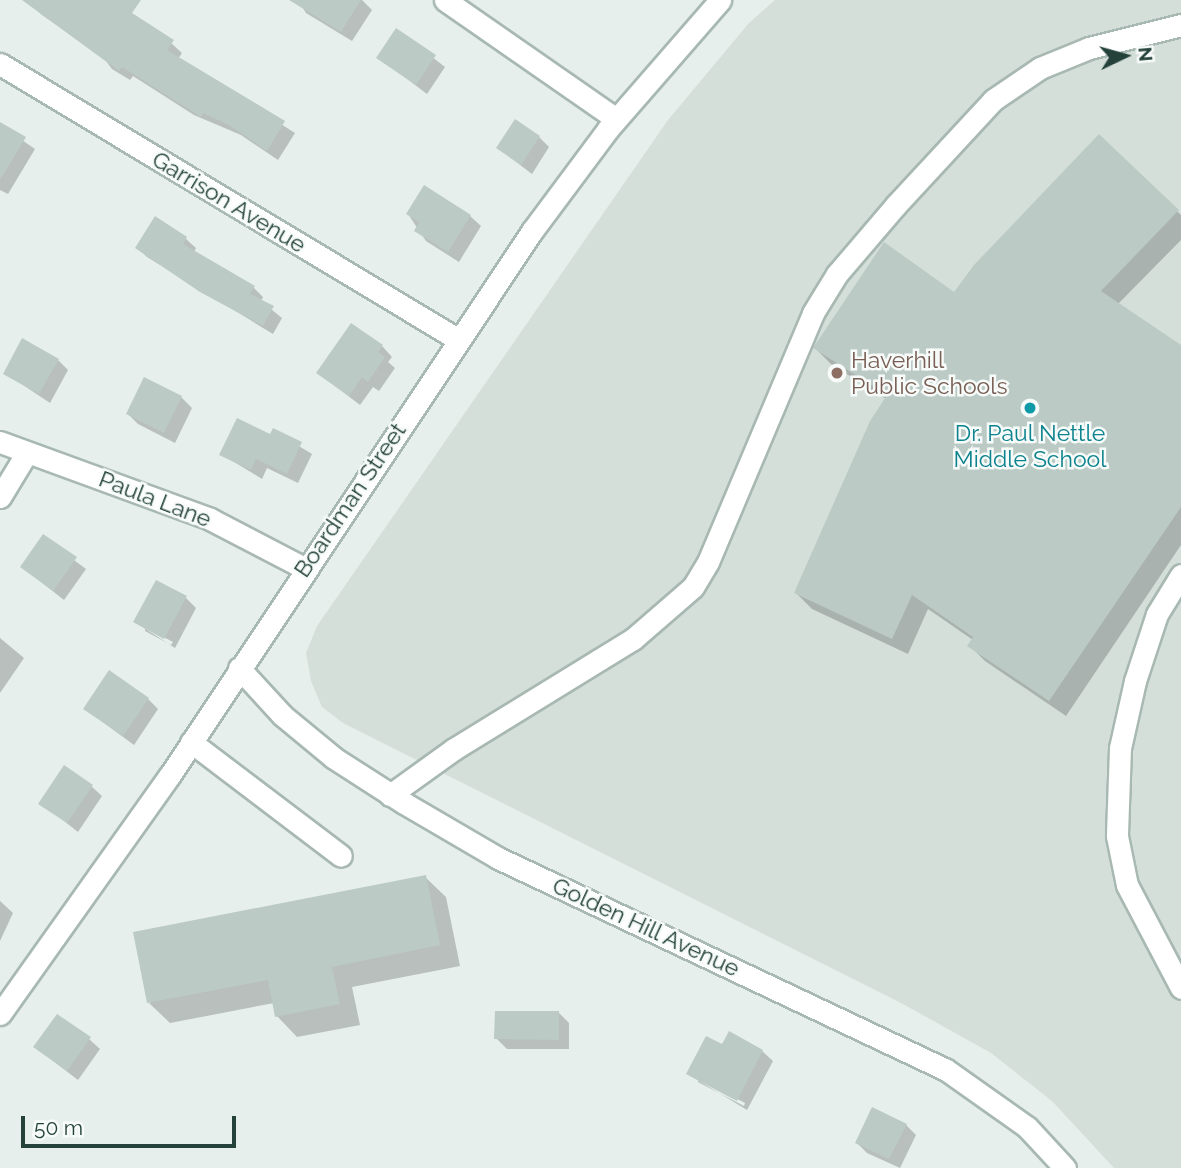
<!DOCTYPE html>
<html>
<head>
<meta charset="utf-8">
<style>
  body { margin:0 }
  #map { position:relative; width:1181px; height:1168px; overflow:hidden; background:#e6efeb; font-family:Raleway,sans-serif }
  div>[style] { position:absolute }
  .built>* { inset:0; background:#d4dfda }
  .shadow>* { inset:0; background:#0003 }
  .building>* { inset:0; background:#bbcac4 }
  .roads { filter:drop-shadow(2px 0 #a8b8b2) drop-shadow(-2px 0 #a8b8b2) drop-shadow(0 2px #a8b8b2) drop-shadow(0 -2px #a8b8b2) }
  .minor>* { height:21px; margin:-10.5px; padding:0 10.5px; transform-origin:10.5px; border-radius:10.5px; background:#fff }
  .dots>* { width:19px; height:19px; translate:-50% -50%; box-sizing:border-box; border:4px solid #f7fbf9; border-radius:50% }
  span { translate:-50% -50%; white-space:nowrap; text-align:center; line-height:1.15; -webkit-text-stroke:5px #f7fbf9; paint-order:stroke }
  .street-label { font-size:23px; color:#24423a }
  .education-label { font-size:23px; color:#785e54 }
  .left { translate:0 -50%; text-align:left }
  .culture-label { font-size:23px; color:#0d838f }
  .north { position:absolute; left:1090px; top:21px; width:70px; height:70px; -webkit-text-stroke:5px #f7fbf9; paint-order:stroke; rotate:85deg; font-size:19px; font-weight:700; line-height:28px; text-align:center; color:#24423a }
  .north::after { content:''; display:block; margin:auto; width:24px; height:32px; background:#24423a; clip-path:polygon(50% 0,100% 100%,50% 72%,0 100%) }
  .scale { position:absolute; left:21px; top:1116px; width:215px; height:32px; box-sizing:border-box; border:4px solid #24423a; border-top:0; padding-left:9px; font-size:21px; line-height:24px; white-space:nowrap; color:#24423a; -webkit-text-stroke:5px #f7fbf9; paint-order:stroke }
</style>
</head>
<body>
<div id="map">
  <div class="built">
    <div style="clip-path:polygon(775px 0,1181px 0,1181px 1168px,1114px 1168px,1052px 1101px,991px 1053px,903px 1004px,343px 723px,322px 707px,311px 681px,306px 653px,317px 626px,668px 120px,749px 23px)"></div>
  </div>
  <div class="shadow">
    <div style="clip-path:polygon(35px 0,107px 0,171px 43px,182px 53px,178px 59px,295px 133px,278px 160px,241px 135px,194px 115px,133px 76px,130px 80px,112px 69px,103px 57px,42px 15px,31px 5px)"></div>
    <div style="clip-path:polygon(298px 0,362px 0,372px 10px,352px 41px,306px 13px)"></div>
    <div style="clip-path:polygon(397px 30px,445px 67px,427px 94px,378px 57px)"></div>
    <div style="clip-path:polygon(0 125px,35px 149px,8px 194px,0 190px)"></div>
    <div style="clip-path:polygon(1099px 136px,1181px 215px,1181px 240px,1118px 304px,1181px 347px,1181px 545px,1066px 716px,985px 661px,969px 645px,973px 640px,928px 609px,908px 654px,812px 609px,796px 593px,886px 399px,831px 364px,815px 348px,955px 294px)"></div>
    <div style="clip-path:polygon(539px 137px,549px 147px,532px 174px,498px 148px)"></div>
    <div style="clip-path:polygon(408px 214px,470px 216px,481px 226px,459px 262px,426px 241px)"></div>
    <div style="clip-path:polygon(156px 219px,186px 239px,196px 248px,194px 252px,253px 287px,263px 297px,261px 301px,282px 318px,273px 334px,147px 257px,137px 247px)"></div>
    <div style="clip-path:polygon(382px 346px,392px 357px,388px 362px,395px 368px,379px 391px,373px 387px,360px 405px,318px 373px)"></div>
    <div style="clip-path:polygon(58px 360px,68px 370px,50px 403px,5px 373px)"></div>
    <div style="clip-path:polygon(181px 397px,192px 408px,175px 443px,138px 424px,128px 414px)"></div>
    <div style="clip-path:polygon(274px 431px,312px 454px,298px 483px,267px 468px,262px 479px,221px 454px,271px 436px)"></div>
    <div style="clip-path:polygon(43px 537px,86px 569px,64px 600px,22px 567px)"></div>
    <div style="clip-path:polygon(evenodd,186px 598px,196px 608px,175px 648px,135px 622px,186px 598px,145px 627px,173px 642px,171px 645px,145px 631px,145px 627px)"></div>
    <div style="clip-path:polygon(0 638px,24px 658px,0 693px)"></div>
    <div style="clip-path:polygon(148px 699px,158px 709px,134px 745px,85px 709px)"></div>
    <div style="clip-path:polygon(91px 786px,102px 796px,78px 832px,41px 803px)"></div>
    <div style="clip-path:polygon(425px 877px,446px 897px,460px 966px,352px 987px,360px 1025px,297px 1037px,277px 1016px,274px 1003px,170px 1023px,149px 1003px)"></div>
    <div style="clip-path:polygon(0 901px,13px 913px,0 941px)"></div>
    <div style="clip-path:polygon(559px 1013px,569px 1023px,569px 1049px,507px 1049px,496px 1038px)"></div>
    <div style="clip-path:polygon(89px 1039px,100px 1049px,78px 1080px,35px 1047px)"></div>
    <div style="clip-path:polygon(evenodd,762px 1051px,773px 1061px,747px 1110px,688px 1074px,762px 1051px,698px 1078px,745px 1103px,744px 1106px,698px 1082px,698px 1078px)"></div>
    <div style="clip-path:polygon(906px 1125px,916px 1135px,900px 1168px,867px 1153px,857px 1143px)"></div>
  </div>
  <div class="building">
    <div style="clip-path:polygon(22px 0,141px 0,132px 13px,174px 40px,167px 50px,285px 121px,267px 151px,229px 125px,203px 113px,201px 117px,122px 67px,119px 71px)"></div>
    <div style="clip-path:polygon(289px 0,361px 0,341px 32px)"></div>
    <div style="clip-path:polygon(396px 28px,436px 55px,416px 85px,376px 58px)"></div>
    <div style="clip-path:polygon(515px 119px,540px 136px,521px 165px,496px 148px)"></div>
    <div style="clip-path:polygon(0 122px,26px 137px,0 180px)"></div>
    <div style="clip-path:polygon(1099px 134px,1179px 210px,1101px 291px,1181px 345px,1181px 507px,1049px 701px,967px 646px,973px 637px,912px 595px,892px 639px,794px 593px,870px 421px,887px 395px,813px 348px,884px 242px,954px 292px,974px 265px)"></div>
    <div style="clip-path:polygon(424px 185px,471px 215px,448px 252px,414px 231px,419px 222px,406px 214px)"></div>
    <div style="clip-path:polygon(155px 216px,187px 237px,183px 244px,255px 286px,250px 294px,274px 306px,263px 326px,200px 292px,135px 248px)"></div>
    <div style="clip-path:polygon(351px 323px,383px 345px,378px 352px,385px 357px,368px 382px,362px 377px,349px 396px,316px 373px)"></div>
    <div style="clip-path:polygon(22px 338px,59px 359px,39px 394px,3px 374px)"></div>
    <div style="clip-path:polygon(144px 377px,182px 396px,164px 433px,126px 414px)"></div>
    <div style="clip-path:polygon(237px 418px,270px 434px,273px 428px,302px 442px,287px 474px,256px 459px,251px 470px,219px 455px)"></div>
    <div style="clip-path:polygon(43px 534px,77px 557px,53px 591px,20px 567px)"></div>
    <div style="clip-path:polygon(156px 580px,187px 596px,164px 639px,133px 622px)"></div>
    <div style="clip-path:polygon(109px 670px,149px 698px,123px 736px,83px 709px)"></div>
    <div style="clip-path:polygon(64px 765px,93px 785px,67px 823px,38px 804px)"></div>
    <div style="clip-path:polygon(426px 875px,440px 945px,332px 967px,340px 1004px,275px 1017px,268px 980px,147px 1003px,133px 932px)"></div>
    <div style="clip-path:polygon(495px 1011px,559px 1011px,559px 1040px,494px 1039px)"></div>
    <div style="clip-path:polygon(57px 1014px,91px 1037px,67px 1071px,33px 1047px)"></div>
    <div style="clip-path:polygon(729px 1031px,763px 1050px,737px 1101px,686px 1074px,706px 1036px,722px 1044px)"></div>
    <div style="clip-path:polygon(872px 1107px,907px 1124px,889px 1159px,855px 1143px)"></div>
  </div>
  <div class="roads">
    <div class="minor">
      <div style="left:445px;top:0;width:208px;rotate:34.8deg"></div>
      <div style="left:0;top:64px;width:536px;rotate:31.02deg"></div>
      <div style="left:0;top:442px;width:224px;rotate:20.1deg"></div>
      <div style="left:210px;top:519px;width:106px;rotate:27.5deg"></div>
      <div style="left:0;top:497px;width:50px;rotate:-58.8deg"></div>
      <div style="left:1181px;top:575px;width:46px;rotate:121.6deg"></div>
      <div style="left:1157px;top:614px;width:71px;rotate:108.2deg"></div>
      <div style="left:1135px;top:681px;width:69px;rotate:102.6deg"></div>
      <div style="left:1120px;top:748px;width:88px;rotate:92deg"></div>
      <div style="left:1117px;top:836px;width:50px;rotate:78.5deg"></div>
      <div style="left:1127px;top:885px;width:116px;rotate:62.3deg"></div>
      <div style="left:239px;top:668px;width:64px;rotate:47.5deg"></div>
      <div style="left:282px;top:715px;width:67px;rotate:39.6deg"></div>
      <div style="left:334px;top:758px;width:83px;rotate:32.7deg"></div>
      <div style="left:404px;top:803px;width:109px;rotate:30.3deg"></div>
      <div style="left:498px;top:858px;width:494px;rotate:25.3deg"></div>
      <div style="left:945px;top:1069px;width:100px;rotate:35.3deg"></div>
      <div style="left:1027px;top:1127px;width:56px;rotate:47.2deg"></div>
      <div style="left:191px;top:742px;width:188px;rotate:37.2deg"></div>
      <div style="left:390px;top:795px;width:79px;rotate:-35.7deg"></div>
      <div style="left:454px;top:749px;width:210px;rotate:-31.6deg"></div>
      <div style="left:633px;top:639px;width:79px;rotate:-40.9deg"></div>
      <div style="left:693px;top:587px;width:29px;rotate:-59deg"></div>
      <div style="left:708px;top:562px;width:270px;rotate:-67.1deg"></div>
      <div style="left:813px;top:313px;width:46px;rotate:-58.4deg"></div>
      <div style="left:837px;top:274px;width:89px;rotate:-49.5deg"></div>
      <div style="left:895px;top:206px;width:144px;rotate:-47.2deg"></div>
      <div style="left:993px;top:100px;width:57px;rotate:-34.2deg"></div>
      <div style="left:1040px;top:68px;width:53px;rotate:-22.2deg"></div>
      <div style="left:1089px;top:48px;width:95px;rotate:-14deg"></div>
      <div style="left:0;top:1014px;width:293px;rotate:-54.6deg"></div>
      <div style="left:170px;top:775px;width:653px;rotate:-56.36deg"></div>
      <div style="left:532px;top:231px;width:127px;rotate:-53.3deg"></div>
      <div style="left:608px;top:129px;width:171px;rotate:-49deg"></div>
    </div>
  </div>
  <div class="dots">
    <div style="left:837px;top:373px;background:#8d6e63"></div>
    <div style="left:1030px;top:408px;background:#0f9aa8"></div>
  </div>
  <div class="street-label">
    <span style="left:229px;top:202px;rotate:31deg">Garrison Avenue</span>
    <span style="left:155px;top:499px;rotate:21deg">Paula Lane</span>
    <span style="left:350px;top:500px;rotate:-56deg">Boardman Street</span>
    <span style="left:646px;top:927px;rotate:25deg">Golden Hill Avenue</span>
  </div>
  <div class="education-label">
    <span class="left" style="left:851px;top:373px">Haverhill<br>Public Schools</span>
  </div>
  <div class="culture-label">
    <span style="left:1030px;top:446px">Dr. Paul Nettle<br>Middle School</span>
  </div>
  <div class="north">N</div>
  <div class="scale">50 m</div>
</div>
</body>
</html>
